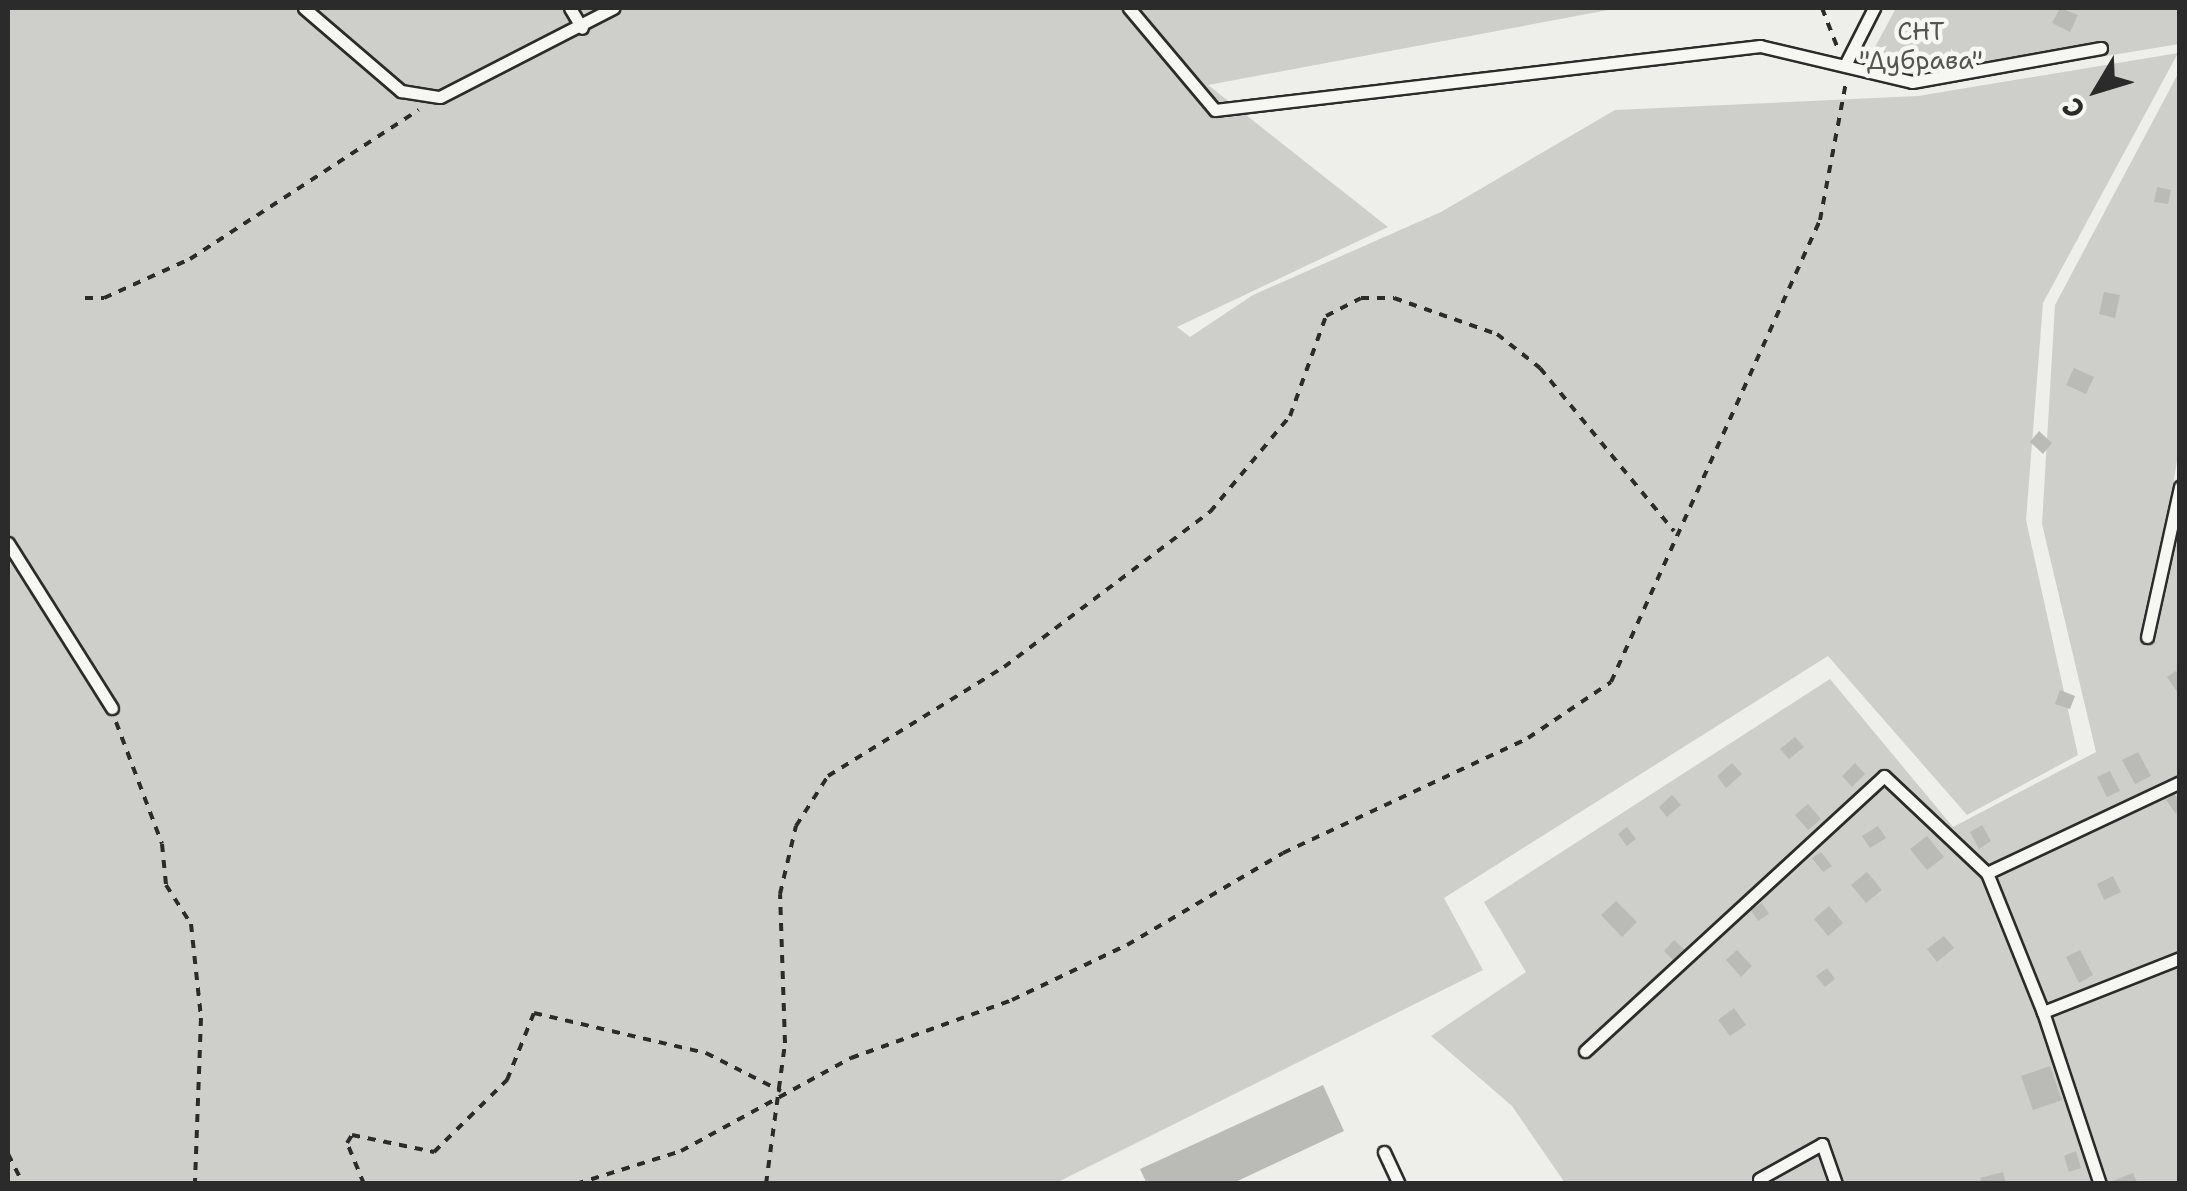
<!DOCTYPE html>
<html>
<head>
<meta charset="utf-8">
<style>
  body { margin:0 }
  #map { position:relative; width:2187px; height:1191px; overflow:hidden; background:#eeeeea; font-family:"Shantell Sans",sans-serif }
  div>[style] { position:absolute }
  .green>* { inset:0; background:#cececa }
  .building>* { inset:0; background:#babab7 }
  .path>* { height:4px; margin-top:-2px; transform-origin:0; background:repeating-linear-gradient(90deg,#2b2b2b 0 8px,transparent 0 16px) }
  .roads { filter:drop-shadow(2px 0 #2b2b2b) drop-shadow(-2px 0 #2b2b2b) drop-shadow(0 2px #2b2b2b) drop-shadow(0 -2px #2b2b2b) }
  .service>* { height:11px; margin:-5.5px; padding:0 5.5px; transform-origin:5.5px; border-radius:5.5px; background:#f6f6f2 }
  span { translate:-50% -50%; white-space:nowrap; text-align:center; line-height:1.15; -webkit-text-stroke:9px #f6f6f2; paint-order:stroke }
  .park-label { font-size:25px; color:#545453 }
  .frame { position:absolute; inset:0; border:10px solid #2b2b2b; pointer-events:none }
  .north { position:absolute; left:2047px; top:40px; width:100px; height:100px; -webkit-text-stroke:8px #f6f6f2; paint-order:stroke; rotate:232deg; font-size:28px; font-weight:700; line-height:40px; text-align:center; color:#2b2b2b }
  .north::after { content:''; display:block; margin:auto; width:35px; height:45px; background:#2b2b2b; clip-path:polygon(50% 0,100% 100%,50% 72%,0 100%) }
</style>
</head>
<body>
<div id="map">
  <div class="green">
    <div style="clip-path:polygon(8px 8px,1619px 8px,1208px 85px,1388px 227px,1177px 327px,1190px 337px,1253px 295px,1441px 212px,1615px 110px,1918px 96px,2178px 53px,2043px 303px,2026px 520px,2078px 755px,1967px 815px,1828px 656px,1444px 898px,1483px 970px,1056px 1183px,8px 1183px)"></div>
    <div style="clip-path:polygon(1896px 8px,2179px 8px,2179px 44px,1913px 88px,1859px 77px)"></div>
    <div style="clip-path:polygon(2179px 72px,2180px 443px,2170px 502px,2180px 538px,2179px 1183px,1565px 1183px,1512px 1106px,1431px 1036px,1526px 972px,1484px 902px,1830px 679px,1953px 827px,2096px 752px,2042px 524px,2055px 305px)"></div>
  </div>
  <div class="building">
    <div style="clip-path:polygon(2060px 8px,2078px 15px,2070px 32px,2052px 23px)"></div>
    <div style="clip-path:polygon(2157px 187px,2171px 190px,2168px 204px,2154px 202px)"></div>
    <div style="clip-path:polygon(2104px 292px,2120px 295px,2115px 318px,2099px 314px)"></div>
    <div style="clip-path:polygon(2074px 368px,2094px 377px,2086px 394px,2066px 385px)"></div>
    <div style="clip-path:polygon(2039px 431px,2052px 443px,2043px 454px,2030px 442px)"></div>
    <div style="clip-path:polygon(2176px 671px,2180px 677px,2180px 696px,2167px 677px)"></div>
    <div style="clip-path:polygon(2060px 690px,2075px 696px,2070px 709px,2055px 704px)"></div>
    <div style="clip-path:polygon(1795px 737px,1804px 747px,1789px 759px,1780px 749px)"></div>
    <div style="clip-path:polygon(2138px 752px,2151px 776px,2135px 784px,2122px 760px)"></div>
    <div style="clip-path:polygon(1732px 763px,1742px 774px,1726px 788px,1717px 776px)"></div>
    <div style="clip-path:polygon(1855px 763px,1865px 774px,1852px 787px,1842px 776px)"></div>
    <div style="clip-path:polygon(2110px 771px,2120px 791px,2107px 797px,2097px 777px)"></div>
    <div style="clip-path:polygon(2174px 794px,2180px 801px,2176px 814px,2166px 800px)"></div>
    <div style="clip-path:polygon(1672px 795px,1681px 805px,1667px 817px,1659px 807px)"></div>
    <div style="clip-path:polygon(1808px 804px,1821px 819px,1808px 830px,1795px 815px)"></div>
    <div style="clip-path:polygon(1982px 825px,1991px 841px,1979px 849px,1970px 832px)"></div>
    <div style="clip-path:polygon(1878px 826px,1886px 838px,1870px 848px,1862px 836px)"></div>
    <div style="clip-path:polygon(1627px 827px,1636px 839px,1627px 846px,1618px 834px)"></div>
    <div style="clip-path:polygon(1927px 836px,1944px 857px,1927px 870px,1910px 849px)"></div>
    <div style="clip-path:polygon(1821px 852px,1832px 866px,1823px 872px,1812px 858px)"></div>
    <div style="clip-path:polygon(1867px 872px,1882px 890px,1866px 903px,1851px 885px)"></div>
    <div style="clip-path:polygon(2113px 876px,2121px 892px,2104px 900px,2097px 884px)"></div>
    <div style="clip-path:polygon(1616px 901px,1637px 922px,1622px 937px,1601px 915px)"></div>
    <div style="clip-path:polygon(1762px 903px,1769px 914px,1758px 921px,1751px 910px)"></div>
    <div style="clip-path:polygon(1829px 906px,1843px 923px,1828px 936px,1814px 919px)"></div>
    <div style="clip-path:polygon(1944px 936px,1954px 948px,1937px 962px,1927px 949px)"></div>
    <div style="clip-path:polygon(1674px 940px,1687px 952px,1676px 963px,1664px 951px)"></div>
    <div style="clip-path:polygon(1737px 950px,1752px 966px,1741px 977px,1726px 960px)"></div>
    <div style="clip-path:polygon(2080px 950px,2093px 975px,2079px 983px,2066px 957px)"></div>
    <div style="clip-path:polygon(1827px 968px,1835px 979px,1825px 987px,1816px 976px)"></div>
    <div style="clip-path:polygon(1734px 1008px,1746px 1025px,1730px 1036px,1718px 1020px)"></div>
    <div style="clip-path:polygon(2050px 1066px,2062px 1100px,2033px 1110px,2021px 1076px)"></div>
    <div style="clip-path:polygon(1323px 1085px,1344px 1131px,1231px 1184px,1147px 1184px,1140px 1169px)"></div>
    <div style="clip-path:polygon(2076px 1151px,2081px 1168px,2069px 1172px,2064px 1156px)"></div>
    <div style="clip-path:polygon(2003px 1172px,2006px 1184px,1982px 1184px,1980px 1178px)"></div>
    <div style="clip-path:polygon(2133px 1173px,2138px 1184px,2108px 1184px,2108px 1183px)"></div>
  </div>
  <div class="path">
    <div style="left:1822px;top:8px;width:44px;rotate:68.7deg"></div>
    <div style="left:85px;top:298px;width:19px"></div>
    <div style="left:104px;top:298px;width:94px;rotate:-24.4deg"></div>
    <div style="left:190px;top:259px;width:273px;rotate:-33.1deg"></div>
    <div style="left:116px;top:722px;width:130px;rotate:69.3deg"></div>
    <div style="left:162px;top:844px;width:41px;rotate:84.4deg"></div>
    <div style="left:166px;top:885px;width:46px;rotate:57.3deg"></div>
    <div style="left:191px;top:924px;width:95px;rotate:83.9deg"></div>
    <div style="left:201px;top:1018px;width:166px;rotate:92.1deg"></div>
    <div style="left:8px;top:1154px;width:34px;rotate:63deg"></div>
    <div style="left:364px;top:1184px;width:44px;rotate:-112.5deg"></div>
    <div style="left:347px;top:1143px;width:9px;rotate:-58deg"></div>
    <div style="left:352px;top:1135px;width:84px;rotate:11.7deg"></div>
    <div style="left:434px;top:1152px;width:103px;rotate:-44.6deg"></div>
    <div style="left:507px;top:1080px;width:72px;rotate:-68.1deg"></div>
    <div style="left:534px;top:1013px;width:177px;rotate:13.1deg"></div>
    <div style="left:706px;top:1053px;width:84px;rotate:26.9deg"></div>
    <div style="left:576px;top:1184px;width:110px;rotate:-17.4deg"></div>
    <div style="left:681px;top:1151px;width:194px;rotate:-28.7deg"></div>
    <div style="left:851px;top:1058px;width:171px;rotate:-19.8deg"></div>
    <div style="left:1012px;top:1000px;width:127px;rotate:-25.6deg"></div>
    <div style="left:1127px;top:945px;width:181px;rotate:-30.5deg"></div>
    <div style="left:1283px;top:853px;width:271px;rotate:-25.1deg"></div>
    <div style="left:1528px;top:738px;width:100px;rotate:-34deg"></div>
    <div style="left:1611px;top:682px;width:507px;rotate:-65.66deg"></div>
    <div style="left:1820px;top:220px;width:139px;rotate:-79.3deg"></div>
    <div style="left:766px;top:1184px;width:142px;rotate:-82.3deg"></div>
    <div style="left:785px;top:1043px;width:149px;rotate:-91.9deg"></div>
    <div style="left:780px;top:894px;width:70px;rotate:-76.8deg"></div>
    <div style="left:796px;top:826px;width:59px;rotate:-57.4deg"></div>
    <div style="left:828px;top:776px;width:207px;rotate:-31.8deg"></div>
    <div style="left:1004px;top:667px;width:258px;rotate:-37deg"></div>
    <div style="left:1210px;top:512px;width:125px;rotate:-50.2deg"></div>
    <div style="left:1290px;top:416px;width:106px;rotate:-70.2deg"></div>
    <div style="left:1326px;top:316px;width:39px;rotate:-27deg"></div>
    <div style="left:1361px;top:298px;width:33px"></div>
    <div style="left:1394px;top:298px;width:109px;rotate:19.3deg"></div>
    <div style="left:1497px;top:334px;width:55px;rotate:38.3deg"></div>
    <div style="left:1540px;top:368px;width:211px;rotate:50.6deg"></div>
  </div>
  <div class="roads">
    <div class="service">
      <div style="left:304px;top:8px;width:128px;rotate:40.6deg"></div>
      <div style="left:401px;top:91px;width:39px;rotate:9deg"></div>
      <div style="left:440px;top:97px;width:195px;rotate:-27.2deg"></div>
      <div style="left:570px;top:8px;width:23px;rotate:59deg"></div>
      <div style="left:1129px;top:8px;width:133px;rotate:49.9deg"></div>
      <div style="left:1215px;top:110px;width:549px;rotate:-6.7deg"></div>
      <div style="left:1760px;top:46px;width:156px;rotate:13.3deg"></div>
      <div style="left:1912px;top:82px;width:192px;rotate:-10.2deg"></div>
      <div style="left:1845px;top:65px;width:64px;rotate:-63deg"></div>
      <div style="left:8px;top:543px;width:195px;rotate:57.8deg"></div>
      <div style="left:2147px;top:637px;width:154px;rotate:-77.6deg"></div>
      <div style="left:1987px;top:873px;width:150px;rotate:68.1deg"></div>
      <div style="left:2043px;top:1012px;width:147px;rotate:-21.5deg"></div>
      <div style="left:2043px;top:1012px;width:181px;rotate:71.7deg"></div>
      <div style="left:1585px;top:1051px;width:406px;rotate:-42.6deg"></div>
      <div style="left:1884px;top:776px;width:141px;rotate:43.3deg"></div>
      <div style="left:1987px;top:873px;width:213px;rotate:-25.2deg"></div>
      <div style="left:1384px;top:1152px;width:35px;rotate:65deg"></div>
      <div style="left:1759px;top:1179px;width:72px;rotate:-29.1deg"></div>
      <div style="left:1822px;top:1144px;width:42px;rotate:70.7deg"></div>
    </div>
  </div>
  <div class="park-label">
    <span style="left:1921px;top:46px">СНТ<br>"Дубрава"</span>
  </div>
  <div class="frame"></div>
  <div class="north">С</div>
</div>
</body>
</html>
